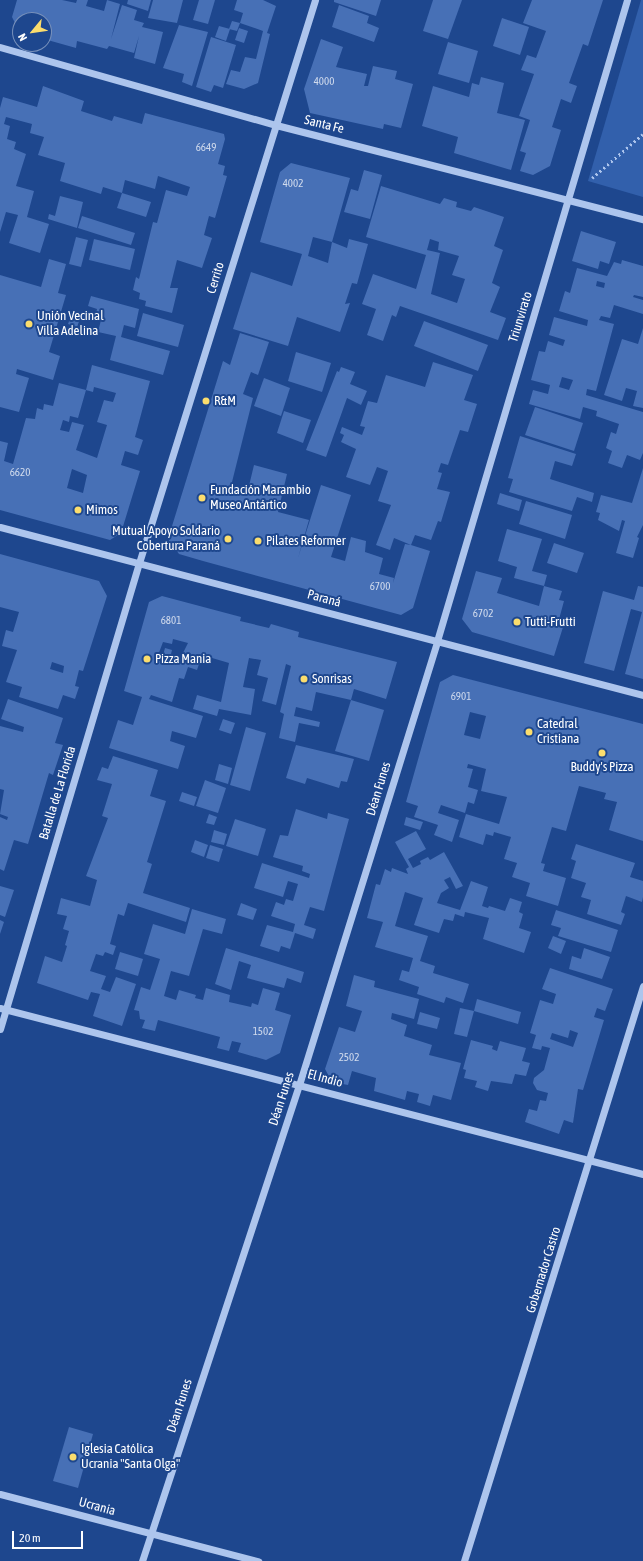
<!DOCTYPE html>
<html>
<head>
<meta charset="utf-8">
<style>
  body { margin:0 }
  #map { position:relative; width:643px; height:1561px; overflow:hidden; background:#1e478e; font-family:"Asap Condensed",sans-serif }
  div>[style] { position:absolute }
  .green>* { inset:0; background:#3260ac }
  .building>* { inset:0; background:#4770b6 }
  .path>* { height:2.5px; margin-top:-1.25px; transform-origin:0; background:repeating-linear-gradient(90deg,#adc5ed 0 2px,transparent 0 5px) }
  .minor>* { height:7px; margin:-3.5px; padding:0 3.5px; transform-origin:3.5px; border-radius:3.5px; background:#adc5ed }
  .dots>* { width:11px; height:11px; translate:-50% -50%; box-sizing:border-box; border:2px solid #1e478e; border-radius:50% }
  span { translate:-50% -50%; white-space:nowrap; text-align:center; line-height:1.15; -webkit-text-stroke:4px #1e478e; paint-order:stroke }
  .number-label { font-size:11px; color:#d1dbed }
  .number-label span { -webkit-text-stroke-width:0 }
  .street-label { font-size:13px; color:#fff }
  .poi-label { font-size:13px; color:#fff }
  .left { translate:0 -50%; text-align:left }
  .right { translate:-100% -50%; text-align:right }
  .north { position:absolute; left:12px; top:12px; width:40px; height:40px; box-sizing:border-box; background:#1e478e; border:1px solid #7891bb; border-radius:50%; rotate:241deg; font-size:11px; font-weight:700; line-height:16px; text-align:center; color:#fff }
  .north::after { content:''; display:block; margin:auto; width:14px; height:18px; background:#fbdd6d; clip-path:polygon(50% 0,100% 100%,50% 72%,0 100%) }
  .scale { position:absolute; left:12px; top:1531px; width:71px; height:18px; box-sizing:border-box; border:2px solid #fff; border-top:0; padding-left:5px; font-size:12px; line-height:14px; white-space:nowrap; color:#fff; -webkit-text-stroke:3px #1e478e; paint-order:stroke }
</style>
</head>
<body>
<div id="map">
  <div class="green">
    <div style="clip-path:polygon(641px 0,643px 0,643px 197px,588px 181px)"></div>
  </div>
  <div class="building">
    <div style="clip-path:polygon(17px 0,62px 0,76px 3px,77px 0,88px 0,86px 6px,104px 11px,107px 0,120px 4px,111px 39px,122px 5px,137px 10px,134px 20px,144px 23px,142px 27px,163px 32px,155px 64px,134px 58px,139px 36px,134px 53px,109px 46px,107px 49px,77px 41px,76px 48px,44px 39px,44px 20px,20px 20px,20px 33px,12px 17px)"></div>
    <div style="clip-path:polygon(128px 0,151px 0,148px 11px,127px 4px)"></div>
    <div style="clip-path:polygon(153px 0,183px 0,177px 23px,148px 18px)"></div>
    <div style="clip-path:polygon(199px 0,215px 0,208px 24px,193px 20px)"></div>
    <div style="clip-path:polygon(237px 0,263px 0,276px 6px,267px 33px,270px 34px,258px 83px,244px 89px,226px 84px,231px 70px,240px 72px,245px 57px,256px 59px,263px 31px,240px 23px,243px 13px,234px 10px)"></div>
    <div style="clip-path:polygon(334px 0,381px 0,376px 16px,334px 2px)"></div>
    <div style="clip-path:polygon(433px 0,462px 0,448px 39px,423px 31px)"></div>
    <div style="clip-path:polygon(532px 0,603px 0,588px 46px,583px 44px,569px 83px,577px 86px,571px 103px,561px 99px,552px 127px,561px 130px,550px 166px,533px 175px,520px 171px,526px 153px,520px 151px,530px 120px,519px 116px,534px 74px,521px 70px,527px 55px,536px 58px,546px 31px,523px 23px)"></div>
    <div style="clip-path:polygon(339px 5px,369px 16px,367px 23px,379px 28px,374px 42px,332px 27px)"></div>
    <div style="clip-path:polygon(502px 18px,529px 27px,520px 55px,493px 46px)"></div>
    <div style="clip-path:polygon(232px 21px,240px 23px,237px 31px,229px 29px)"></div>
    <div style="clip-path:polygon(179px 25px,208px 32px,192px 86px,182px 82px,184px 74px,163px 68px)"></div>
    <div style="clip-path:polygon(219px 26px,230px 29px,226px 41px,215px 37px)"></div>
    <div style="clip-path:polygon(239px 28px,248px 31px,244px 43px,235px 40px)"></div>
    <div style="clip-path:polygon(211px 37px,236px 45px,223px 88px,214px 85px,211px 92px,196px 87px)"></div>
    <div style="clip-path:polygon(321px 39px,343px 47px,336px 67px,367px 74px,364px 86px,368px 86px,373px 66px,397px 71px,395px 79px,413px 84px,401px 128px,384px 124px,383px 129px,310px 113px,304px 89px)"></div>
    <div style="clip-path:polygon(448px 42px,478px 51px,469px 83px,438px 74px)"></div>
    <div style="clip-path:polygon(481px 77px,504px 83px,497px 113px,525px 120px,511px 170px,454px 153px,458px 137px,422px 126px,433px 86px,469px 97px,472px 83px,479px 85px)"></div>
    <div style="clip-path:polygon(43px 86px,84px 101px,81px 111px,112px 121px,114px 116px,142px 124px,145px 113px,224px 134px,225px 139px,218px 164px,225px 166px,223px 175px,227px 176px,215px 218px,209px 216px,204px 235px,212px 238px,202px 268px,177px 260px,170px 288px,178px 288px,172px 313px,145px 306px,146px 301px,139px 299px,140px 293px,133px 290px,136px 277px,139px 279px,153px 222px,157px 223px,166px 190px,187px 196px,190px 187px,158px 176px,155px 189px,125px 180px,122px 193px,151px 202px,146px 217px,117px 208px,122px 193px,103px 187px,101px 194px,60px 181px,65px 163px,38px 155px,44px 137px,30px 133px,32px 124px,6px 117px,4px 124px,10px 126px,7px 139px,16px 142px,14px 149px,26px 154px,16px 186px,34px 191px,27px 217px,49px 224px,40px 253px,9px 243px,18px 215px,6px 212px,0 232px,0 108px,3px 97px,37px 107px)"></div>
    <div style="clip-path:polygon(291px 163px,350px 178px,332px 242px,313px 237px,308px 256px,328px 263px,332px 242px,347px 248px,349px 239px,368px 244px,357px 284px,352px 283px,345px 304px,350px 303px,340px 332px,297px 317px,288px 346px,233px 329px,251px 272px,292px 286px,302px 254px,260px 242px,280px 172px)"></div>
    <div style="clip-path:polygon(364px 170px,382px 175px,370px 219px,344px 212px,351px 189px,358px 191px)"></div>
    <div style="clip-path:polygon(evenodd,381px 186px,440px 204px,444px 198px,457px 202px,456px 207px,471px 211px,474px 207px,504px 217px,494px 246px,503px 250px,492px 283px,500px 287px,490px 312px,506px 318px,498px 340px,400px 306px,396px 317px,392px 315px,383px 341px,367px 335px,376px 309px,362px 304px,373px 274px,416px 289px,426px 255px,366px 237px,381px 186px,430px 239px,439px 242px,438px 250px,459px 256px,452px 275px,465px 279px,457px 303px,431px 294px,440px 253px,427px 250px,430px 239px)"></div>
    <div style="clip-path:polygon(60px 196px,83px 202px,77px 228px,48px 219px,49px 214px,55px 216px)"></div>
    <div style="clip-path:polygon(82px 216px,135px 233px,131px 245px,78px 228px)"></div>
    <div style="clip-path:polygon(581px 231px,616px 242px,609px 264px,600px 261px,598px 269px,572px 261px)"></div>
    <div style="clip-path:polygon(76px 237px,88px 240px,81px 267px,69px 264px)"></div>
    <div style="clip-path:polygon(94px 239px,135px 249px,130px 270px,89px 260px)"></div>
    <div style="clip-path:polygon(49px 259px,66px 264px,58px 293px,66px 295px,49px 352px,60px 356px,53px 380px,17px 369px,16px 374px,29px 378px,19px 412px,0 407px,0 275px,41px 287px)"></div>
    <div style="clip-path:polygon(evenodd,622px 260px,643px 266px,643px 297px,634px 295px,633px 297px,643px 300px,643px 314px,614px 305px,610px 318px,601px 316px,599px 320px,614px 324px,596px 391px,587px 389px,586px 395px,643px 412px,643px 453px,640px 460px,627px 455px,622px 468px,608px 463px,612px 451px,606px 448px,611px 432px,616px 434px,619px 424px,596px 416px,597px 411px,583px 407px,580px 419px,529px 404px,533px 390px,548px 394px,550px 385px,531px 380px,539px 351px,545px 352px,548px 341px,563px 346px,565px 340px,549px 335px,554px 317px,587px 326px,588px 320px,559px 311px,565px 291px,570px 293px,577px 268px,607px 276px,614px 262px,621px 264px,622px 260px,597px 281px,605px 283px,604px 288px,596px 286px,597px 281px,622px 260px,562px 377px,573px 380px,569px 390px,559px 387px,562px 377px)"></div>
    <div style="clip-path:polygon(91px 296px,139px 309px,135px 328px,124px 325px,121px 337px,170px 351px,163px 375px,110px 360px,116px 336px,98px 332px,102px 316px,96px 314px,97px 309px,88px 306px)"></div>
    <div style="clip-path:polygon(72px 313px,81px 316px,77px 327px,68px 324px)"></div>
    <div style="clip-path:polygon(143px 313px,184px 325px,178px 347px,137px 336px)"></div>
    <div style="clip-path:polygon(424px 321px,488px 345px,478px 371px,414px 346px)"></div>
    <div style="clip-path:polygon(643px 328px,643px 408px,633px 406px,637px 391px,626px 388px,622px 401px,604px 395px,622px 339px,638px 344px)"></div>
    <div style="clip-path:polygon(240px 333px,269px 342px,258px 375px,251px 372px,243px 394px,253px 398px,230px 490px,208px 485px,225px 490px,247px 494px,254px 465px,287px 474px,278px 512px,309px 520px,298px 558px,321px 485px,351px 495px,331px 557px,345px 561px,351px 537px,366px 541px,365px 552px,383px 558px,379px 574px,394px 578px,393px 583px,405px 544px,411px 545px,394px 538px,390px 550px,376px 545px,391px 505px,378px 501px,388px 471px,377px 467px,370px 485px,346px 477px,356px 449px,341px 442px,344px 435px,340px 433px,342px 427px,362px 435px,365px 427px,360px 426px,368px 401px,377px 403px,386px 375px,425px 387px,433px 362px,473px 375px,464px 400px,477px 404px,468px 432px,460px 430px,448px 465px,441px 463px,438px 472px,442px 473px,437px 489px,450px 492px,441px 522px,438px 521px,431px 540px,415px 535px,411px 545px,430px 551px,413px 608px,401px 615px,203px 561px,179px 554px,168px 539px,223px 361px,230px 365px)"></div>
    <div style="clip-path:polygon(296px 352px,331px 363px,322px 392px,288px 381px)"></div>
    <div style="clip-path:polygon(evenodd,92px 365px,150px 381px,135px 437px,143px 440px,138px 455px,125px 451px,121px 465px,140px 471px,121px 533px,110px 540px,0 510px,0 441px,8px 443px,4px 461px,13px 464px,26px 418px,35px 419px,37px 408px,43px 410px,44px 404px,53px 406px,59px 383px,86px 390px,78px 418px,70px 416px,69px 422px,63px 420px,60px 430px,69px 432px,72px 422px,84px 425px,76px 450px,97px 458px,107px 425px,97px 422px,104px 400px,113px 402px,116px 393px,94px 387px,93px 392px,86px 390px,92px 365px,72px 469px,87px 475px,83px 493px,67px 488px,72px 469px)"></div>
    <div style="clip-path:polygon(341px 367px,355px 372px,350px 384px,367px 391px,361px 405px,347px 398px,326px 457px,306px 450px,337px 371px,339px 372px)"></div>
    <div style="clip-path:polygon(264px 378px,290px 388px,281px 416px,254px 406px)"></div>
    <div style="clip-path:polygon(535px 407px,583px 423px,574px 451px,525px 435px)"></div>
    <div style="clip-path:polygon(284px 411px,311px 420px,303px 443px,277px 433px)"></div>
    <div style="clip-path:polygon(520px 436px,576px 454px,572px 466px,555px 461px,550px 479px,594px 493px,592px 502px,577px 497px,572px 511px,509px 492px,513px 479px,508px 478px)"></div>
    <div style="clip-path:polygon(643px 468px,643px 525px,637px 537px,639px 538px,633px 558px,616px 553px,625px 521px,622px 520px,619px 531px,598px 520px,600px 513px,596px 512px,601px 495px,632px 503px)"></div>
    <div style="clip-path:polygon(500px 493px,522px 500px,519px 511px,497px 504px)"></div>
    <div style="clip-path:polygon(526px 501px,572px 515px,565px 539px,519px 524px)"></div>
    <div style="clip-path:polygon(507px 529px,542px 539px,532px 571px,547px 575px,544px 586px,514px 578px,517px 567px,498px 561px)"></div>
    <div style="clip-path:polygon(554px 543px,584px 553px,577px 573px,547px 563px)"></div>
    <div style="clip-path:polygon(evenodd,0 554px,99px 581px,107px 596px,83px 671px,79px 670px,75px 686px,79px 687px,75px 699px,63px 695px,58px 709px,19px 697px,22px 687px,6px 682px,17px 650px,2px 646px,6px 630px,13px 632px,19px 612px,0 607px,0 554px,52px 662px,64px 666px,63px 673px,50px 669px,52px 662px)"></div>
    <div style="clip-path:polygon(476px 571px,502px 578px,497px 593px,539px 606px,544px 586px,562px 591px,559px 600px,564px 601px,558px 623px,564px 624px,554px 656px,472px 632px,462px 619px)"></div>
    <div style="clip-path:polygon(638px 586px,643px 587px,643px 679px,625px 674px,642px 612px,631px 609px,614px 671px,584px 663px,603px 591px,634px 600px)"></div>
    <div style="clip-path:polygon(evenodd,162px 596px,241px 617px,240px 621px,269px 628px,271px 624px,299px 632px,298px 637px,397px 662px,386px 699px,354px 689px,351px 700px,316px 692px,312px 711px,296px 707px,294px 716px,320px 722px,319px 727px,299px 723px,295px 742px,279px 738px,284px 714px,280px 712px,291px 666px,286px 664px,276px 705px,262px 701px,268px 678px,257px 675px,261px 660px,249px 658px,243px 687px,255px 689px,251px 715px,219px 709px,217px 716px,193px 709px,197px 695px,221px 702px,229px 663px,202px 655px,197px 670px,188px 667px,184px 679px,179px 678px,172px 702px,151px 695px,149px 699px,203px 716px,196px 738px,172px 731px,170px 741px,185px 746px,178px 769px,109px 748px,118px 720px,133px 725px,142px 697px,124px 691px,149px 602px,162px 596px,173px 639px,188px 643px,179px 661px,170px 658px,172px 650px,165px 648px,162px 659px,157px 658px,163px 642px,172px 644px,173px 639px)"></div>
    <div style="clip-path:polygon(evenodd,453px 675px,643px 724px,643px 841px,609px 830px,617px 802px,604px 799px,606px 793px,579px 786px,566px 831px,552px 827px,541px 863px,545px 864px,543px 871px,566px 878px,558px 906px,526px 896px,530px 883px,512px 877px,517px 863px,504px 859px,511px 837px,494px 832px,493px 836px,486px 834px,483px 845px,459px 837px,466px 814px,499px 824px,507px 797px,481px 791px,486px 769px,468px 764px,467px 768px,473px 769px,468px 787px,478px 790px,474px 804px,468px 802px,465px 813px,441px 805px,438px 813px,459px 820px,452px 842px,434px 835px,438px 825px,414px 817px,418px 806px,406px 802px,440px 682px,453px 675px,470px 712px,486px 716px,480px 739px,464px 735px,470px 712px)"></div>
    <div style="clip-path:polygon(8px 699px,63px 718px,55px 743px,63px 745px,53px 775px,49px 773px,28px 844px,14px 840px,4px 871px,0 869px,0 817px,7px 820px,8px 817px,0 814px,4px 790px,0 789px,0 726px,23px 732px,24px 727px,1px 719px)"></div>
    <div style="clip-path:polygon(351px 700px,384px 710px,369px 761px,335px 751px)"></div>
    <div style="clip-path:polygon(223px 719px,235px 723px,231px 734px,219px 730px)"></div>
    <div style="clip-path:polygon(246px 727px,266px 733px,250px 791px,230px 785px)"></div>
    <div style="clip-path:polygon(296px 745px,354px 759px,347px 782px,341px 781px,339px 788px,307px 778px,305px 784px,286px 778px)"></div>
    <div style="clip-path:polygon(113px 756px,158px 770px,150px 796px,166px 801px,147px 862px,152px 864px,143px 893px,190px 908px,186px 922px,128px 903px,124px 916px,118px 914px,110px 944px,116px 946px,113px 955px,105px 952px,103px 956px,96px 954px,90px 971px,106px 976px,101px 989px,110px 992px,116px 977px,136px 984px,122px 1026px,93px 1016px,100px 994px,91px 992px,88px 1000px,37px 983px,45px 956px,62px 962px,67px 946px,65px 945px,69px 931px,63px 929px,67px 916px,57px 914px,61px 898px,90px 906px,97px 880px,86px 876px,108px 818px,102px 816px,112px 784px,97px 780px,102px 767px,108px 769px)"></div>
    <div style="clip-path:polygon(219px 764px,232px 768px,228px 784px,215px 780px)"></div>
    <div style="clip-path:polygon(205px 780px,226px 788px,218px 813px,196px 806px)"></div>
    <div style="clip-path:polygon(182px 792px,197px 797px,194px 806px,179px 801px)"></div>
    <div style="clip-path:polygon(296px 809px,327px 819px,328px 813px,349px 819px,324px 911px,310px 907px,304px 925px,316px 929px,313px 939px,295px 933px,290px 949px,281px 946px,279px 952px,260px 946px,267px 925px,293px 932px,295px 924px,271px 916px,276px 902px,284px 905px,286px 899px,293px 901px,298px 884px,288px 881px,283px 897px,254px 888px,262px 863px,309px 878px,310px 874px,302px 871px,303px 866px,273px 857px,280px 835px,288px 836px)"></div>
    <div style="clip-path:polygon(209px 814px,217px 817px,214px 825px,206px 823px)"></div>
    <div style="clip-path:polygon(406px 817px,423px 822px,420px 830px,404px 825px)"></div>
    <div style="clip-path:polygon(235px 819px,266px 829px,258px 856px,226px 846px)"></div>
    <div style="clip-path:polygon(214px 830px,227px 834px,224px 845px,211px 842px)"></div>
    <div style="clip-path:polygon(416px 831px,426px 849px,408px 859px,413px 868px,421px 864px,420px 861px,428px 857px,430px 860px,444px 852px,463px 886px,456px 889px,450px 877px,444px 880px,449px 888px,441px 893px,437px 903px,460px 910px,471px 881px,488px 887px,482px 906px,488px 908px,489px 906px,505px 911px,510px 898px,522px 902px,519px 912px,523px 914px,519px 928px,531px 932px,524px 953px,483px 939px,489px 918px,465px 912px,464px 917px,455px 914px,453px 921px,444px 919px,439px 933px,414px 925px,423px 898px,405px 892px,395px 926px,428px 936px,420px 961px,435px 966px,433px 973px,469px 984px,463px 1003px,446px 997px,444px 1003px,417px 994px,419px 987px,399px 980px,402px 970px,409px 972px,413px 958px,375px 947px,383px 922px,367px 918px,376px 884px,380px 885px,385px 869px,391px 872px,392px 868px,408px 874px,406px 869px,409px 867px,395px 842px)"></div>
    <div style="clip-path:polygon(195px 840px,208px 845px,204px 857px,191px 852px)"></div>
    <div style="clip-path:polygon(576px 844px,635px 863px,630px 877px,643px 881px,643px 897px,642px 902px,626px 896px,621px 912px,625px 914px,621px 925px,587px 914px,591px 900px,581px 897px,586px 883px,571px 878px,576px 861px,571px 859px)"></div>
    <div style="clip-path:polygon(210px 845px,223px 849px,219px 862px,206px 858px)"></div>
    <div style="clip-path:polygon(0 886px,14px 890px,5px 917px,0 915px)"></div>
    <div style="clip-path:polygon(241px 903px,257px 909px,253px 920px,237px 915px)"></div>
    <div style="clip-path:polygon(192px 909px,226px 919px,222px 934px,203px 929px,189px 976px,171px 971px,164px 996px,176px 1000px,179px 990px,196px 995px,195px 998px,203px 1000px,206px 988px,230px 995px,229px 1002px,251px 1007px,252px 1003px,258px 1005px,263px 988px,280px 993px,275px 1010px,291px 1015px,280px 1053px,266px 1060px,238px 1052px,241px 1043px,232px 1041px,229px 1051px,217px 1048px,220px 1037px,158px 1020px,155px 1031px,142px 1028px,145px 1020px,140px 1019px,139px 1011px,134px 1010px,141px 987px,150px 990px,160px 959px,144px 954px,153px 924px,185px 934px)"></div>
    <div style="clip-path:polygon(556px 910px,618px 930px,611px 952px,558px 936px,561px 928px,551px 925px)"></div>
    <div style="clip-path:polygon(0 920px,4px 922px,0 934px)"></div>
    <div style="clip-path:polygon(553px 936px,566px 941px,561px 954px,548px 948px)"></div>
    <div style="clip-path:polygon(226px 948px,304px 972px,301px 983px,287px 978px,284px 988px,247px 978px,251px 965px,239px 961px,231px 990px,215px 984px)"></div>
    <div style="clip-path:polygon(584px 948px,610px 957px,602px 979px,569px 969px,572px 956px,581px 959px)"></div>
    <div style="clip-path:polygon(120px 952px,143px 959px,138px 976px,115px 969px)"></div>
    <div style="clip-path:polygon(evenodd,550px 968px,613px 989px,605px 1011px,597px 1008px,594px 1017px,604px 1020px,583px 1090px,578px 1089px,573px 1123px,564px 1120px,559px 1134px,525px 1122px,529px 1109px,537px 1111px,540px 1100px,546px 1101px,548px 1093px,537px 1090px,533px 1083px,534px 1078px,544px 1070px,550px 1048px,542px 1046px,541px 1050px,532px 1048px,536px 1035px,530px 1033px,540px 1000px,553px 1004px,556px 994px,542px 989px,550px 968px,570px 1030px,578px 1033px,573px 1047px,550px 1039px,552px 1033px,568px 1038px,570px 1030px)"></div>
    <div style="clip-path:polygon(354px 975px,375px 981px,374px 987px,419px 999px,414px 1019px,392px 1013px,391px 1019px,407px 1025px,404px 1036px,432px 1045px,429px 1055px,461px 1063px,451px 1100px,433px 1095px,430px 1106px,417px 1102px,419px 1094px,407px 1091px,405px 1100px,374px 1091px,376px 1078px,352px 1071px,348px 1085px,332px 1082px,325px 1069px,339px 1027px,355px 1032px,362px 1011px,346px 1006px)"></div>
    <div style="clip-path:polygon(477px 999px,521px 1012px,518px 1024px,474px 1011px)"></div>
    <div style="clip-path:polygon(460px 1008px,474px 1011px,467px 1037px,454px 1034px)"></div>
    <div style="clip-path:polygon(420px 1012px,440px 1018px,437px 1029px,417px 1024px)"></div>
    <div style="clip-path:polygon(471px 1040px,493px 1046px,492px 1049px,497px 1051px,500px 1041px,526px 1048px,522px 1061px,530px 1063px,526px 1076px,515px 1074px,512px 1084px,491px 1081px,488px 1091px,475px 1087px,477px 1081px,464px 1078px,466px 1070px,463px 1069px)"></div>
    <div style="clip-path:polygon(69px 1427px,93px 1434px,78px 1488px,53px 1481px)"></div>
  </div>
  <div class="path">
    <div style="left:592px;top:178px;width:67px;rotate:-40.8deg"></div>
  </div>
  <div class="minor">
    <div style="left:0;top:47px;width:287px;rotate:15.8deg"></div>
    <div style="left:276px;top:125px;width:379px;rotate:14.4deg"></div>
    <div style="left:0;top:527px;width:665px;rotate:14.64deg"></div>
    <div style="left:0;top:1008px;width:664px;rotate:14.48deg"></div>
    <div style="left:0;top:1029px;width:486px;rotate:-73.4deg"></div>
    <div style="left:139px;top:563px;width:590px;rotate:-72.64deg"></div>
    <div style="left:0;top:1494px;width:267px;rotate:14.6deg"></div>
    <div style="left:142px;top:1561px;width:501px;rotate:-71.75deg"></div>
    <div style="left:299px;top:1085px;width:465px;rotate:-72.7deg"></div>
    <div style="left:437px;top:641px;width:669px;rotate:-73.49deg"></div>
    <div style="left:464px;top:1561px;width:602px;rotate:-72.71deg"></div>
  </div>
  <div class="dots">
    <div style="left:29px;top:324px;background:#fbdd6d"></div>
    <div style="left:206px;top:401px;background:#fbdd6d"></div>
    <div style="left:202px;top:498px;background:#fbdd6d"></div>
    <div style="left:78px;top:510px;background:#fbdd6d"></div>
    <div style="left:228px;top:539px;background:#fbdd6d"></div>
    <div style="left:258px;top:541px;background:#fbdd6d"></div>
    <div style="left:517px;top:622px;background:#fbdd6d"></div>
    <div style="left:147px;top:659px;background:#fbdd6d"></div>
    <div style="left:304px;top:679px;background:#fbdd6d"></div>
    <div style="left:529px;top:732px;background:#fbdd6d"></div>
    <div style="left:602px;top:753px;background:#fbdd6d"></div>
    <div style="left:73px;top:1457px;background:#fbdd6d"></div>
  </div>
  <div class="number-label">
    <span style="left:324px;top:81px">4000</span>
    <span style="left:206px;top:147px">6649</span>
    <span style="left:293px;top:183px">4002</span>
    <span style="left:20px;top:472px">6620</span>
    <span style="left:380px;top:586px">6700</span>
    <span style="left:483px;top:613px">6702</span>
    <span style="left:171px;top:620px">6801</span>
    <span style="left:461px;top:696px">6901</span>
    <span style="left:263px;top:1031px">1502</span>
    <span style="left:349px;top:1057px">2502</span>
  </div>
  <div class="street-label">
    <span style="left:324px;top:125px;rotate:14deg">Santa Fe</span>
    <span style="left:216px;top:278px;rotate:-73deg">Cerrito</span>
    <span style="left:521px;top:317px;rotate:-73deg">Triunvirato</span>
    <span style="left:324px;top:599px;rotate:15deg">Paraná</span>
    <span style="left:379px;top:789px;rotate:-73deg">Déan Funes</span>
    <span style="left:58px;top:793px;rotate:-73deg">Batalla de La Florida</span>
    <span style="left:325px;top:1079px;rotate:15deg">El Indio</span>
    <span style="left:282px;top:1099px;rotate:-72deg">Déan Funes</span>
    <span style="left:544px;top:1270px;rotate:-73deg">Gobernador Castro</span>
    <span style="left:180px;top:1406px;rotate:-72deg">Déan Funes</span>
    <span style="left:97px;top:1507px;rotate:15deg">Ucrania</span>
  </div>
  <div class="poi-label">
    <span class="left" style="left:37px;top:324px">Unión Vecinal<br>Villa Adelina</span>
    <span class="left" style="left:214px;top:401px">R&amp;M</span>
    <span class="left" style="left:210px;top:498px">Fundación Marambio<br>Museo Antártico</span>
    <span class="left" style="left:86px;top:510px">Mimos</span>
    <span class="right" style="left:220px;top:539px">Mutual Apoyo Soldario<br>Cobertura Paraná</span>
    <span class="left" style="left:266px;top:541px">Pilates Reformer</span>
    <span class="left" style="left:525px;top:622px">Tutti-Frutti</span>
    <span class="left" style="left:155px;top:659px">Pizza Mania</span>
    <span class="left" style="left:312px;top:679px">Sonrisas</span>
    <span class="left" style="left:537px;top:732px">Catedral<br>Cristiana</span>
    <span style="left:602px;top:767px">Buddy's Pizza</span>
    <span class="left" style="left:81px;top:1457px">Iglesia Católica<br>Ucrania "Santa Olga"</span>
  </div>
  <div class="north">N</div>
  <div class="scale">20 m</div>
</div>
</body>
</html>
